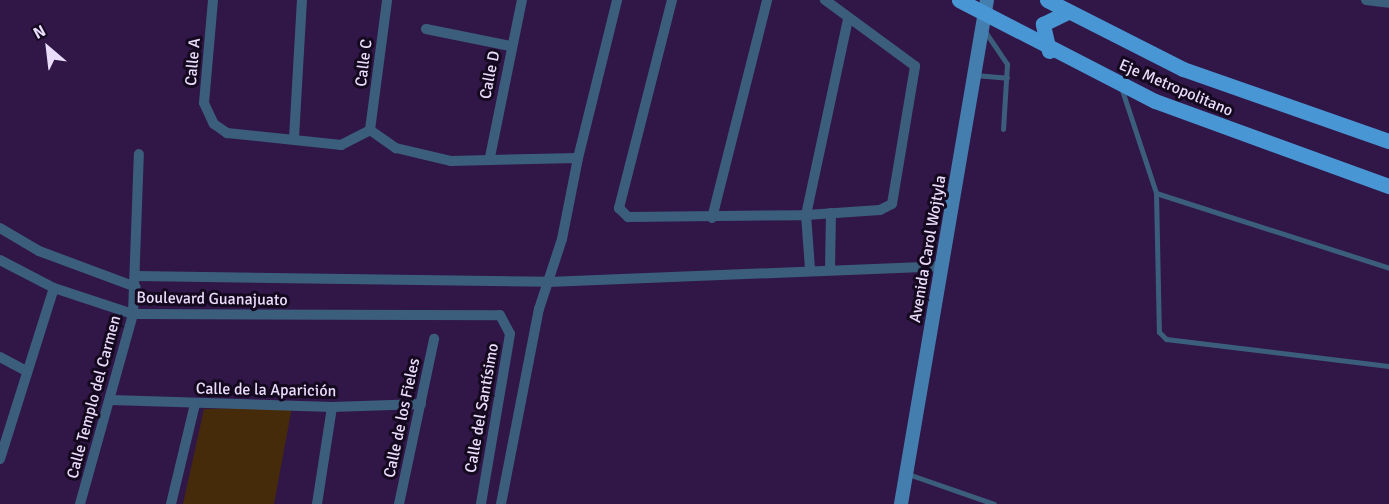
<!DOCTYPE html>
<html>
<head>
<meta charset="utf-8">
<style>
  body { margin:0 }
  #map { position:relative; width:1389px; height:504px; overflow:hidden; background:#301747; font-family:Signika,sans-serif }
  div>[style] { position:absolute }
  .green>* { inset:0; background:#462b0b }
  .lane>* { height:5px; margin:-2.5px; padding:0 2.5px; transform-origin:2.5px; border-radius:2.5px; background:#3c5e7d }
  .street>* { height:10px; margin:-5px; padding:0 5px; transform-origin:5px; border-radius:5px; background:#3c5e7d }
  .secondary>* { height:14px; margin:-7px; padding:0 7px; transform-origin:7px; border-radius:7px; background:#447eae }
  .primary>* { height:15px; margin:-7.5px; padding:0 7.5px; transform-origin:7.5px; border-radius:7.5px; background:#4996d4 }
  span { translate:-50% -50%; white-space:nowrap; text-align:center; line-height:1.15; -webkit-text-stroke:6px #14091e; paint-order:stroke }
  .street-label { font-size:16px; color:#eadcfb }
  .north { position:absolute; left:18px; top:18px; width:60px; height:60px; -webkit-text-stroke:4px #14091e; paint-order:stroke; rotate:332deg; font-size:16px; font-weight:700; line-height:24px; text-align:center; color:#eadcfb }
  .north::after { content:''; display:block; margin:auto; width:21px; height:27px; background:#eadcfb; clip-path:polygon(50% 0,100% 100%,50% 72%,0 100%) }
</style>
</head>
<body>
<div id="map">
  <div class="green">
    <div style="clip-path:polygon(292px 407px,274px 504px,183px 504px,204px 409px)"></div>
  </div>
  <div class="lane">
    <div style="left:984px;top:30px;width:41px;rotate:55.9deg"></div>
    <div style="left:1007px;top:64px;width:65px;rotate:93.5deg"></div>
    <div style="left:975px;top:75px;width:32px;rotate:5deg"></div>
    <div style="left:1121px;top:87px;width:112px;rotate:71.7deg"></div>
    <div style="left:1156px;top:193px;width:139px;rotate:88.8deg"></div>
    <div style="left:1159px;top:332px;width:10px;rotate:45deg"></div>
    <div style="left:1166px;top:339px;width:225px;rotate:6.9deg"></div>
    <div style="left:1156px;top:193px;width:245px;rotate:17.8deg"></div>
    <div style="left:908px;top:474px;width:91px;rotate:19.2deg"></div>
  </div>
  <div class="street">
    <div style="left:213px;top:0;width:103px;rotate:95deg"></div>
    <div style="left:204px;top:103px;width:23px;rotate:65deg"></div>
    <div style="left:214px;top:124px;width:16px;rotate:35deg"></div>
    <div style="left:227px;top:133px;width:115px;rotate:6deg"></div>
    <div style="left:341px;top:145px;width:33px;rotate:-27deg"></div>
    <div style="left:672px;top:0;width:215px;rotate:104.3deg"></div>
    <div style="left:619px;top:208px;width:13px;rotate:45deg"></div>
    <div style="left:628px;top:217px;width:178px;rotate:-0.6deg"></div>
    <div style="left:806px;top:215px;width:74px;rotate:-3.9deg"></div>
    <div style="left:880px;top:210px;width:13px;rotate:-27deg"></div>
    <div style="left:892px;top:204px;width:140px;rotate:-80.5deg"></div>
    <div style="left:915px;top:66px;width:112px;rotate:-143.7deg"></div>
    <div style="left:1366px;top:0;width:23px;rotate:7deg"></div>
    <div style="left:426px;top:29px;width:86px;rotate:11.4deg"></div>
    <div style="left:370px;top:130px;width:32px;rotate:35deg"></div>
    <div style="left:396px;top:148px;width:57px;rotate:13.3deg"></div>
    <div style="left:451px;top:161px;width:127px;rotate:-1.4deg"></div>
    <div style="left:578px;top:158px;width:163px;rotate:-76.1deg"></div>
    <div style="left:370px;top:130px;width:131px;rotate:-82.5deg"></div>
    <div style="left:294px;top:138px;width:138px;rotate:-86.7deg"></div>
    <div style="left:490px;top:157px;width:160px;rotate:-78.5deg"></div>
    <div style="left:712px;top:218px;width:225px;rotate:-75.8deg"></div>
    <div style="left:0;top:228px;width:45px;rotate:30.5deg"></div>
    <div style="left:39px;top:251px;width:103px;rotate:20.4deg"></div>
    <div style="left:0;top:260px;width:61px;rotate:27.4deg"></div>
    <div style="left:54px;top:288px;width:83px;rotate:18.2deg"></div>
    <div style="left:133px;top:314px;width:367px;rotate:0.2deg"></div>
    <div style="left:500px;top:315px;width:21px;rotate:62deg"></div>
    <div style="left:510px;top:334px;width:172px;rotate:99.7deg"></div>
    <div style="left:810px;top:269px;width:54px;rotate:-94.2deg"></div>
    <div style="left:806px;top:215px;width:200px;rotate:-77.9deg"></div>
    <div style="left:830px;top:269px;width:56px;rotate:-89deg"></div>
    <div style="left:136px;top:276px;width:412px;rotate:0.8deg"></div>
    <div style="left:548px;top:282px;width:394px;rotate:-2.3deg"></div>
    <div style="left:0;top:357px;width:30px;rotate:28deg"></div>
    <div style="left:111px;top:400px;width:221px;rotate:1.8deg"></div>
    <div style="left:332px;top:407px;width:89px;rotate:-1.9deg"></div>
    <div style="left:0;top:459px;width:179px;rotate:-72.5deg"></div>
    <div style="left:80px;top:504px;width:197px;rotate:-74.4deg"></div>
    <div style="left:133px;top:314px;width:160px;rotate:-87.9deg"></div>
    <div style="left:171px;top:504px;width:103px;rotate:-76.5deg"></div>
    <div style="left:317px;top:504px;width:98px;rotate:-81.2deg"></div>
    <div style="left:399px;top:504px;width:169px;rotate:-78deg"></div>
    <div style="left:501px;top:504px;width:199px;rotate:-79deg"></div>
    <div style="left:539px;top:309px;width:74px;rotate:-71.8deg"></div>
    <div style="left:562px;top:239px;width:83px;rotate:-78.8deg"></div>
  </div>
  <div class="secondary">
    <div style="left:901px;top:504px;width:511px;rotate:-80.32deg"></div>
  </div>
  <div class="primary">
    <div style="left:959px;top:0;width:220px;rotate:27.3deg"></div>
    <div style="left:1155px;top:101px;width:249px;rotate:20deg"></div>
    <div style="left:1047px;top:0;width:153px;rotate:26.9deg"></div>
    <div style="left:1183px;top:69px;width:218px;rotate:19.3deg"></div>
    <div style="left:1049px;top:51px;width:28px;rotate:-103deg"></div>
    <div style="left:1043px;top:24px;width:28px;rotate:-26deg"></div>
  </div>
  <div class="street-label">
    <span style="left:193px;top:62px;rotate:-85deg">Calle A</span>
    <span style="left:364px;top:63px;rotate:-83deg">Calle C</span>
    <span style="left:490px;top:75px;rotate:-79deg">Calle D</span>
    <span style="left:1176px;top:88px;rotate:23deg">Eje Metropolitano</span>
    <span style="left:928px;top:249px;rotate:-80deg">Avenida Carol Wojtyla</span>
    <span style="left:212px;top:299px;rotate:1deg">Boulevard Guanajuato</span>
    <span style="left:266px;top:390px;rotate:1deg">Calle de la Aparición</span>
    <span style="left:94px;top:397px;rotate:-75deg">Calle Templo del Carmen</span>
    <span style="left:482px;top:408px;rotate:-80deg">Calle del Santísimo</span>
    <span style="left:402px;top:418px;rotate:-78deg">Calle de los Fieles</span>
  </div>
  <div class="north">N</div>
</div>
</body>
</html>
